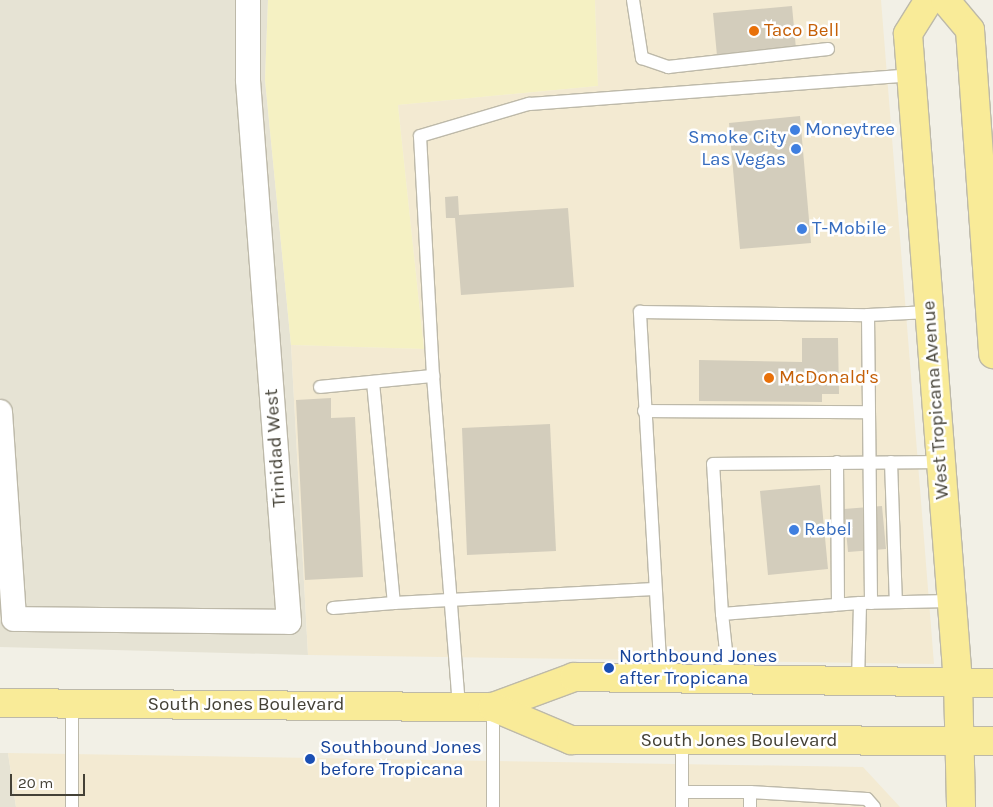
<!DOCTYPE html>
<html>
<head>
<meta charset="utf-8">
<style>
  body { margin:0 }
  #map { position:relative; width:993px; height:807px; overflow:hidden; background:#f2f0e6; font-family:Karla,sans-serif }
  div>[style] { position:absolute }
  .residential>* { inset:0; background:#e6e3d4 }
  .commercial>* { inset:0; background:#f3ead2 }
  .sand>* { inset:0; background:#f5f1c3 }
  .building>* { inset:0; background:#d3cdbc }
  .roads { filter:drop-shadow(1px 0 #bdb9a9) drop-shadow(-1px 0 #bdb9a9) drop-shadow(0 1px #bdb9a9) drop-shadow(0 -1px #bdb9a9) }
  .service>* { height:12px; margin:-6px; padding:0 6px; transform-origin:6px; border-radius:6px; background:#fff }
  .minor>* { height:24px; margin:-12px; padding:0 12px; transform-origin:12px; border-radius:12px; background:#fff }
  .primary>* { height:28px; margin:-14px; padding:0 14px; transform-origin:14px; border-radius:14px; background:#f9eb98 }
  .dots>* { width:14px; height:14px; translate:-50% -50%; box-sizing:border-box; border:2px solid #fff; border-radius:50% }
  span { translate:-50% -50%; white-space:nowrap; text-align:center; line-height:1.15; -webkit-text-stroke:5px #fff; paint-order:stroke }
  .food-label { font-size:19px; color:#c56008 }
  .left { translate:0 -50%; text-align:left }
  .shop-label { font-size:19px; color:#366cbe }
  .right { translate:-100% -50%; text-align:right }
  .street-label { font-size:19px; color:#444136 }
  .transit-label { font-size:19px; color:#164399 }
  .scale { position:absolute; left:10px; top:774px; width:75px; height:22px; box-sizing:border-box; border:2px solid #444136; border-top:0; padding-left:6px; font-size:15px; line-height:18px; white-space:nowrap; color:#444136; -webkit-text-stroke:4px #fff; paint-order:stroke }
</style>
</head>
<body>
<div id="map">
  <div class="residential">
    <div style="clip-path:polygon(0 0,268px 0,265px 80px,291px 345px,308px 655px,0 647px)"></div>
    <div style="clip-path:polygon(0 753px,8px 753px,16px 807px,0 807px)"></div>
  </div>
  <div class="commercial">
    <div style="clip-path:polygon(595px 0,881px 0,934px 664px,308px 655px,291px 345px,424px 349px,398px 105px,598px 86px)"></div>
    <div style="clip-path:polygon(8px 753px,863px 767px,900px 807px,16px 807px)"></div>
  </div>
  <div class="sand">
    <div style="clip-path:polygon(268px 0,595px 0,598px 86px,398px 105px,424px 349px,291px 345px,265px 80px)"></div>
  </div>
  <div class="building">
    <div style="clip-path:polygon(792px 6px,796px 49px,717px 56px,713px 13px)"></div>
    <div style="clip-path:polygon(800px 116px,811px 243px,740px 249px,729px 123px)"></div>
    <div style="clip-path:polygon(458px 196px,459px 215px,568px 208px,574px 287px,461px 295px,455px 218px,446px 218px,445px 197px)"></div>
    <div style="clip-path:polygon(802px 338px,838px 338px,839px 394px,822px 394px,822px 402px,699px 401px,699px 360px,802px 362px)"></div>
    <div style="clip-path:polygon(331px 398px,331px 418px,355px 417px,363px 577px,305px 580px,296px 400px)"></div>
    <div style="clip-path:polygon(550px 424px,556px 551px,467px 555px,462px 428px)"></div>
    <div style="clip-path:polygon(820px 485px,828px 569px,768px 575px,760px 491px)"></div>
    <div style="clip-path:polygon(882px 506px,886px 549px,848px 552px,844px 509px)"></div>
  </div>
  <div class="roads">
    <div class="service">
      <div style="left:633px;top:0;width:59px;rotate:81.2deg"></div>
      <div style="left:642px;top:58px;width:28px;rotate:19deg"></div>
      <div style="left:668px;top:67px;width:161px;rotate:-6.4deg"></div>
      <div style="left:868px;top:315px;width:288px;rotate:89.4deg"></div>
      <div style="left:433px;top:376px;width:240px;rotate:-93.1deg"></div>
      <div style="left:420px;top:136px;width:114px;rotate:-16.4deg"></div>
      <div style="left:529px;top:104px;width:383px;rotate:-4.3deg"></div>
      <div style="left:373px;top:382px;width:222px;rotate:84.6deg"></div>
      <div style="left:394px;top:603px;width:260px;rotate:-3.1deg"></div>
      <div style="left:320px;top:387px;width:114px;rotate:-5.6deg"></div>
      <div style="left:433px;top:376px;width:332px;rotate:85.5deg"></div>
      <div style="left:644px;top:411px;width:223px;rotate:0.3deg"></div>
      <div style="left:837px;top:462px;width:142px;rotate:89.6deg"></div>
      <div style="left:891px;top:462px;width:140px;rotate:88deg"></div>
      <div style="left:333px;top:608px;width:61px;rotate:-4.7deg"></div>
      <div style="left:722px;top:614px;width:138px;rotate:-4.6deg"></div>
      <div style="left:860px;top:603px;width:90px;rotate:-1.3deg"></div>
      <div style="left:661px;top:678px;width:367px;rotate:-93.3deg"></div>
      <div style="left:640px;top:312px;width:228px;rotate:0.8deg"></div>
      <div style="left:868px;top:315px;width:61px;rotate:-2.8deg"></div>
      <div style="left:729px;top:679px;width:65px;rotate:-96.1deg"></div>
      <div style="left:722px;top:614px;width:150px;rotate:-93.4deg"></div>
      <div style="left:713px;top:464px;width:228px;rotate:-0.5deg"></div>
      <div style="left:858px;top:681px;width:78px;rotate:-88.5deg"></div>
      <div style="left:72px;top:704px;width:103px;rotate:90deg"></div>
      <div style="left:493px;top:707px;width:100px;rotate:90deg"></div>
      <div style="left:682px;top:792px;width:68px"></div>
      <div style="left:750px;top:792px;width:15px;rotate:90deg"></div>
      <div style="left:750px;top:792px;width:117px;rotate:3.4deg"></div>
      <div style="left:867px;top:799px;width:11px;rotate:49deg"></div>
      <div style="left:682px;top:807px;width:66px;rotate:-90deg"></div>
    </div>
    <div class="minor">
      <div style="left:0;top:412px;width:207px;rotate:86.1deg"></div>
      <div style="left:14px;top:619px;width:275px;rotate:0.6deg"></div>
      <div style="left:289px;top:622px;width:544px;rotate:-94.33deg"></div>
      <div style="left:248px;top:80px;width:80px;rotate:-90deg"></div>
    </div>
    <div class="primary">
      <div style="left:929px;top:0;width:40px;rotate:122deg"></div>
      <div style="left:908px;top:34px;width:650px;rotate:85.59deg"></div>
      <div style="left:958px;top:682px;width:125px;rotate:88.6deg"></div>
      <div style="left:945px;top:0;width:39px;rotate:50deg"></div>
      <div style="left:970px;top:30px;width:325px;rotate:85.9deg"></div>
      <div style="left:0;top:703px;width:493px;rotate:0.5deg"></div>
      <div style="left:493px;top:707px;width:86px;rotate:-20.3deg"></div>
      <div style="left:574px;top:677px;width:419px;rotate:0.8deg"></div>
      <div style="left:493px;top:707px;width:85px;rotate:22.9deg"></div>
      <div style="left:571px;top:740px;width:422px;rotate:0.1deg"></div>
    </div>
  </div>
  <div class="dots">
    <div style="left:754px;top:31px;background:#e8710a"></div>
    <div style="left:795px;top:130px;background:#3f7fe0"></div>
    <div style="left:796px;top:149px;background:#3f7fe0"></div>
    <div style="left:802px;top:229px;background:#3f7fe0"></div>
    <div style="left:769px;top:378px;background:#e8710a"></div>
    <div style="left:794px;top:530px;background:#3f7fe0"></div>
    <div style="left:609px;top:668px;background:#1a4fb4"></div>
    <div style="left:310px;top:759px;background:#1a4fb4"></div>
  </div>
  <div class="food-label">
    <span class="left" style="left:764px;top:31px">Taco Bell</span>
    <span class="left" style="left:779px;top:378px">McDonald's</span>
  </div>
  <div class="shop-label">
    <span class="left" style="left:805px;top:130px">Moneytree</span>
    <span class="right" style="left:786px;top:149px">Smoke City<br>Las Vegas</span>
    <span class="left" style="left:812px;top:229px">T-Mobile</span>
    <span class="left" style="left:804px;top:530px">Rebel</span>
  </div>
  <div class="street-label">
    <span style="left:936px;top:400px;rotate:-94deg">West Tropicana Avenue</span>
    <span style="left:276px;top:448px;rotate:-94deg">Trinidad West</span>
    <span style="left:246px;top:705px">South Jones Boulevard</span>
    <span style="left:739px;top:741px">South Jones Boulevard</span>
  </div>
  <div class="transit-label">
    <span class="left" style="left:619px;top:668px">Northbound Jones<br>after Tropicana</span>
    <span class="left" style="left:320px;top:759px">Southbound Jones<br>before Tropicana</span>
  </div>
  <div class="scale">20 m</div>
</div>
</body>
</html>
